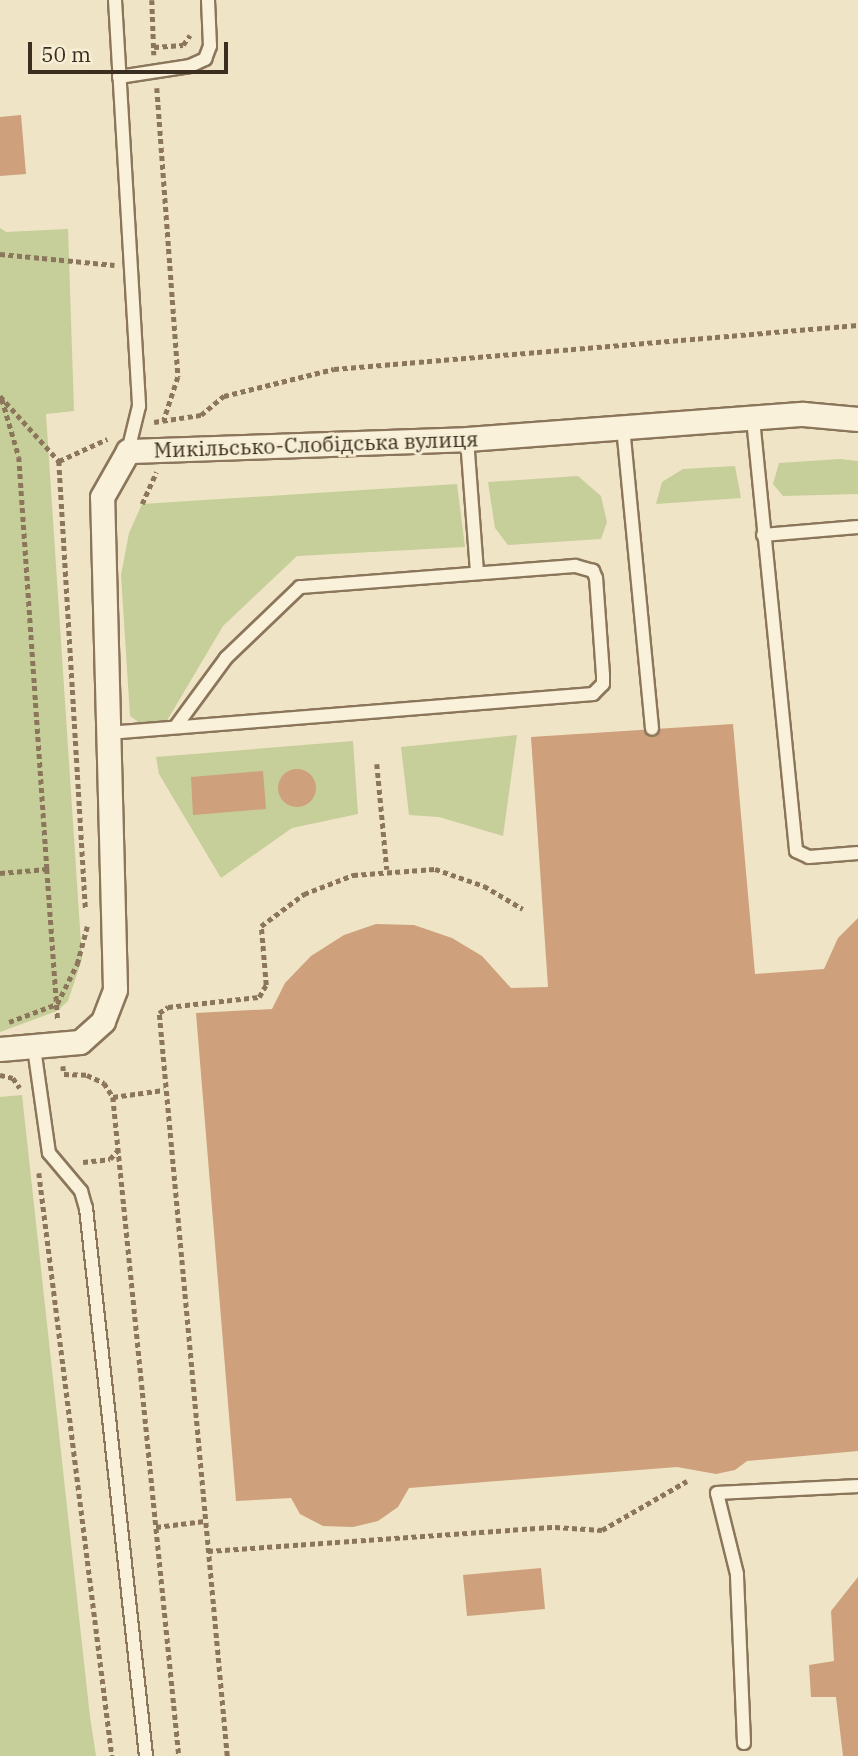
<!DOCTYPE html>
<html>
<head>
<meta charset="utf-8">
<style>
  body { margin:0 }
  #map { position:relative; width:858px; height:1756px; overflow:hidden; background:#efe4c5; font-family:"IBM Plex Serif",serif }
  div>[style] { position:absolute }
  .green>* { inset:0; background:#c6ce99 }
  .building>* { inset:0; background:#cea07b }
  .round { border-radius:50% }
  .path>* { height:4.5px; margin-top:-2.25px; transform-origin:0; background:repeating-linear-gradient(90deg,#8b765b 0 5px,transparent 0 8.5px) }
  .roads { filter:drop-shadow(2px 0 #8b765b) drop-shadow(-2px 0 #8b765b) drop-shadow(0 2px #8b765b) drop-shadow(0 -2px #8b765b) }
  .service>* { height:12px; margin:-6px; padding:0 6px; transform-origin:6px; border-radius:6px; background:#f9f1d9 }
  .minor>* { height:23px; margin:-11.5px; padding:0 11.5px; transform-origin:11.5px; border-radius:11.5px; background:#f9f1d9 }
  span { translate:-50% -50%; white-space:nowrap; text-align:center; line-height:1.15; -webkit-text-stroke:6px #f6eed5; paint-order:stroke }
  .street-label { font-size:21px; color:#3b2d1f }
  .scale { position:absolute; left:28px; top:42px; width:200px; height:32px; box-sizing:border-box; border:4px solid #3b2d1f; border-top:0; padding-left:9px; font-size:21px; line-height:24px; white-space:nowrap; color:#3b2d1f; -webkit-text-stroke:5px #f6eed5; paint-order:stroke }
</style>
</head>
<body>
<div id="map">
  <div class="green">
    <div style="clip-path:polygon(0 228px,6px 232px,68px 229px,74px 411px,46px 414px,82px 959px,68px 1001px,57px 1011px,0 1032px)"></div>
    <div style="clip-path:polygon(840px 459px,858px 461px,858px 494px,783px 496px,773px 484px,779px 463px)"></div>
    <div style="clip-path:polygon(735px 466px,741px 498px,656px 504px,662px 482px,683px 469px)"></div>
    <div style="clip-path:polygon(578px 476px,601px 496px,607px 522px,601px 539px,508px 545px,495px 528px,488px 482px)"></div>
    <div style="clip-path:polygon(457px 484px,465px 547px,297px 556px,223px 626px,165px 724px,147px 728px,130px 716px,121px 575px,129px 533px,142px 504px)"></div>
    <div style="clip-path:polygon(517px 735px,503px 836px,439px 817px,409px 815px,401px 747px)"></div>
    <div style="clip-path:polygon(353px 741px,358px 814px,292px 828px,221px 878px,159px 774px,156px 757px)"></div>
    <div style="clip-path:polygon(22px 1095px,90px 1717px,96px 1756px,0 1756px,0 1097px)"></div>
  </div>
  <div class="building">
    <div style="clip-path:polygon(21px 115px,26px 174px,0 176px,0 117px)"></div>
    <div style="clip-path:polygon(733px 724px,755px 974px,824px 969px,838px 938px,858px 918px,858px 1451px,747px 1461px,735px 1470px,716px 1474px,677px 1467px,409px 1488px,398px 1507px,378px 1521px,353px 1527px,323px 1526px,300px 1514px,291px 1498px,236px 1501px,196px 1013px,272px 1009px,285px 983px,311px 956px,344px 935px,376px 924px,414px 925px,452px 938px,482px 956px,511px 988px,548px 987px,531px 737px)"></div>
    <div class="round" style="left:278px;top:769px;width:38px;height:38px"></div>
    <div style="clip-path:polygon(263px 771px,266px 809px,193px 815px,191px 777px)"></div>
    <div style="clip-path:polygon(541px 1568px,545px 1609px,467px 1616px,463px 1575px)"></div>
    <div style="clip-path:polygon(858px 1577px,858px 1756px,843px 1756px,836px 1697px,811px 1697px,809px 1665px,834px 1661px,831px 1611px)"></div>
  </div>
  <div class="path">
    <div style="left:152px;top:0;width:55px;rotate:87.9deg"></div>
    <div style="left:154px;top:47px;width:29px;rotate:-4deg"></div>
    <div style="left:183px;top:45px;width:12px;rotate:-55deg"></div>
    <div style="left:157px;top:88px;width:290px;rotate:85.8deg"></div>
    <div style="left:178px;top:377px;width:45px;rotate:108deg"></div>
    <div style="left:0;top:254px;width:115px;rotate:5.5deg"></div>
    <div style="left:0;top:396px;width:88px;rotate:47.8deg"></div>
    <div style="left:59px;top:461px;width:450px;rotate:86.6deg"></div>
    <div style="left:2px;top:399px;width:60px;rotate:73.7deg"></div>
    <div style="left:19px;top:457px;width:413px;rotate:86.1deg"></div>
    <div style="left:154px;top:422px;width:48px;rotate:-8.5deg"></div>
    <div style="left:201px;top:415px;width:30px;rotate:-40deg"></div>
    <div style="left:224px;top:396px;width:113px;rotate:-13.8deg"></div>
    <div style="left:334px;top:369px;width:526px;rotate:-4.8deg"></div>
    <div style="left:59px;top:461px;width:53px;rotate:-24.6deg"></div>
    <div style="left:142px;top:504px;width:35px;rotate:-66deg"></div>
    <div style="left:377px;top:764px;width:106px;rotate:84.6deg"></div>
    <div style="left:0;top:873px;width:47px;rotate:-4.9deg"></div>
    <div style="left:47px;top:869px;width:153px;rotate:85.9deg"></div>
    <div style="left:9px;top:1022px;width:51px;rotate:-20.6deg"></div>
    <div style="left:57px;top:1004px;width:45px;rotate:-63.4deg"></div>
    <div style="left:77px;top:964px;width:39px;rotate:-75deg"></div>
    <div style="left:63px;top:1066px;width:8px;rotate:83deg"></div>
    <div style="left:64px;top:1074px;width:23px;rotate:2deg"></div>
    <div style="left:87px;top:1075px;width:19px;rotate:25deg"></div>
    <div style="left:104px;top:1083px;width:17px;rotate:57deg"></div>
    <div style="left:113px;top:1097px;width:51px;rotate:-7.8deg"></div>
    <div style="left:0;top:1075px;width:13px;rotate:13deg"></div>
    <div style="left:13px;top:1078px;width:12px;rotate:55deg"></div>
    <div style="left:113px;top:1097px;width:662px;rotate:84.28deg"></div>
    <div style="left:83px;top:1162px;width:27px;rotate:-6deg"></div>
    <div style="left:110px;top:1159px;width:12px;rotate:-48deg"></div>
    <div style="left:39px;top:1173px;width:588px;rotate:82.86deg"></div>
    <div style="left:156px;top:1527px;width:49px;rotate:-7deg"></div>
    <div style="left:208px;top:1551px;width:348px;rotate:-4deg"></div>
    <div style="left:555px;top:1527px;width:47px;rotate:3.7deg"></div>
    <div style="left:602px;top:1530px;width:98px;rotate:-30deg"></div>
    <div style="left:227px;top:1756px;width:746px;rotate:-95.23deg"></div>
    <div style="left:159px;top:1013px;width:11px;rotate:-34deg"></div>
    <div style="left:168px;top:1007px;width:92px;rotate:-6.3deg"></div>
    <div style="left:259px;top:997px;width:14px;rotate:-60deg"></div>
    <div style="left:266px;top:985px;width:59px;rotate:-94.8deg"></div>
    <div style="left:261px;top:926px;width:54px;rotate:-36.7deg"></div>
    <div style="left:304px;top:894px;width:53px;rotate:-21.2deg"></div>
    <div style="left:353px;top:875px;width:82px;rotate:-4.2deg"></div>
    <div style="left:435px;top:869px;width:52px;rotate:19.1deg"></div>
    <div style="left:484px;top:886px;width:45px;rotate:30.5deg"></div>
  </div>
  <div class="roads">
    <div class="service">
      <div style="left:115px;top:0;width:407px;rotate:86.6deg"></div>
      <div style="left:139px;top:406px;width:46px;rotate:103.7deg"></div>
      <div style="left:119px;top:77px;width:72px;rotate:-8.8deg"></div>
      <div style="left:190px;top:66px;width:17px;rotate:-25deg"></div>
      <div style="left:205px;top:59px;width:14px;rotate:-69deg"></div>
      <div style="left:210px;top:46px;width:46px;rotate:-92.5deg"></div>
      <div style="left:753px;top:419px;width:434px;rotate:84.3deg"></div>
      <div style="left:796px;top:851px;width:14px;rotate:25deg"></div>
      <div style="left:809px;top:857px;width:49px;rotate:-4.7deg"></div>
      <div style="left:623px;top:427px;width:303px;rotate:84.5deg"></div>
      <div style="left:467px;top:439px;width:134px;rotate:85.7deg"></div>
      <div style="left:763px;top:535px;width:95px;rotate:-4.8deg"></div>
      <div style="left:108px;top:733px;width:487px;rotate:-4.6deg"></div>
      <div style="left:593px;top:694px;width:14px;rotate:-45deg"></div>
      <div style="left:603px;top:684px;width:9px;rotate:-90deg"></div>
      <div style="left:603px;top:675px;width:97px;rotate:-94.1deg"></div>
      <div style="left:596px;top:578px;width:8px;rotate:-113deg"></div>
      <div style="left:593px;top:571px;width:19px;rotate:-164deg"></div>
      <div style="left:575px;top:566px;width:276px;rotate:175.6deg"></div>
      <div style="left:300px;top:587px;width:103px;rotate:136.2deg"></div>
      <div style="left:226px;top:658px;width:84px;rotate:126.3deg"></div>
      <div style="left:34px;top:1048px;width:106px;rotate:81.9deg"></div>
      <div style="left:49px;top:1153px;width:50px;rotate:49.9deg"></div>
      <div style="left:81px;top:1191px;width:18px;rotate:74deg"></div>
      <div style="left:86px;top:1208px;width:551px;rotate:83.75deg"></div>
      <div style="left:744px;top:1743px;width:169px;rotate:-92.4deg"></div>
      <div style="left:737px;top:1574px;width:83px;rotate:-103.9deg"></div>
      <div style="left:717px;top:1493px;width:141px;rotate:-2.8deg"></div>
    </div>
    <div class="minor">
      <div style="left:0;top:1049px;width:80px;rotate:-5deg"></div>
      <div style="left:80px;top:1042px;width:31px;rotate:-42deg"></div>
      <div style="left:103px;top:1021px;width:34px;rotate:-69deg"></div>
      <div style="left:115px;top:989px;width:492px;rotate:-91.5deg"></div>
      <div style="left:102px;top:497px;width:53px;rotate:-60.5deg"></div>
      <div style="left:128px;top:451px;width:339px;rotate:-2deg"></div>
      <div style="left:467px;top:439px;width:337px;rotate:-4.3deg"></div>
      <div style="left:803px;top:414px;width:55px;rotate:5.2deg"></div>
    </div>
  </div>
  <div class="street-label">
    <span style="left:316px;top:444px;rotate:-2deg">Микільсько-Слобідська вулиця</span>
  </div>
  <div class="scale">50 m</div>
</div>
</body>
</html>
